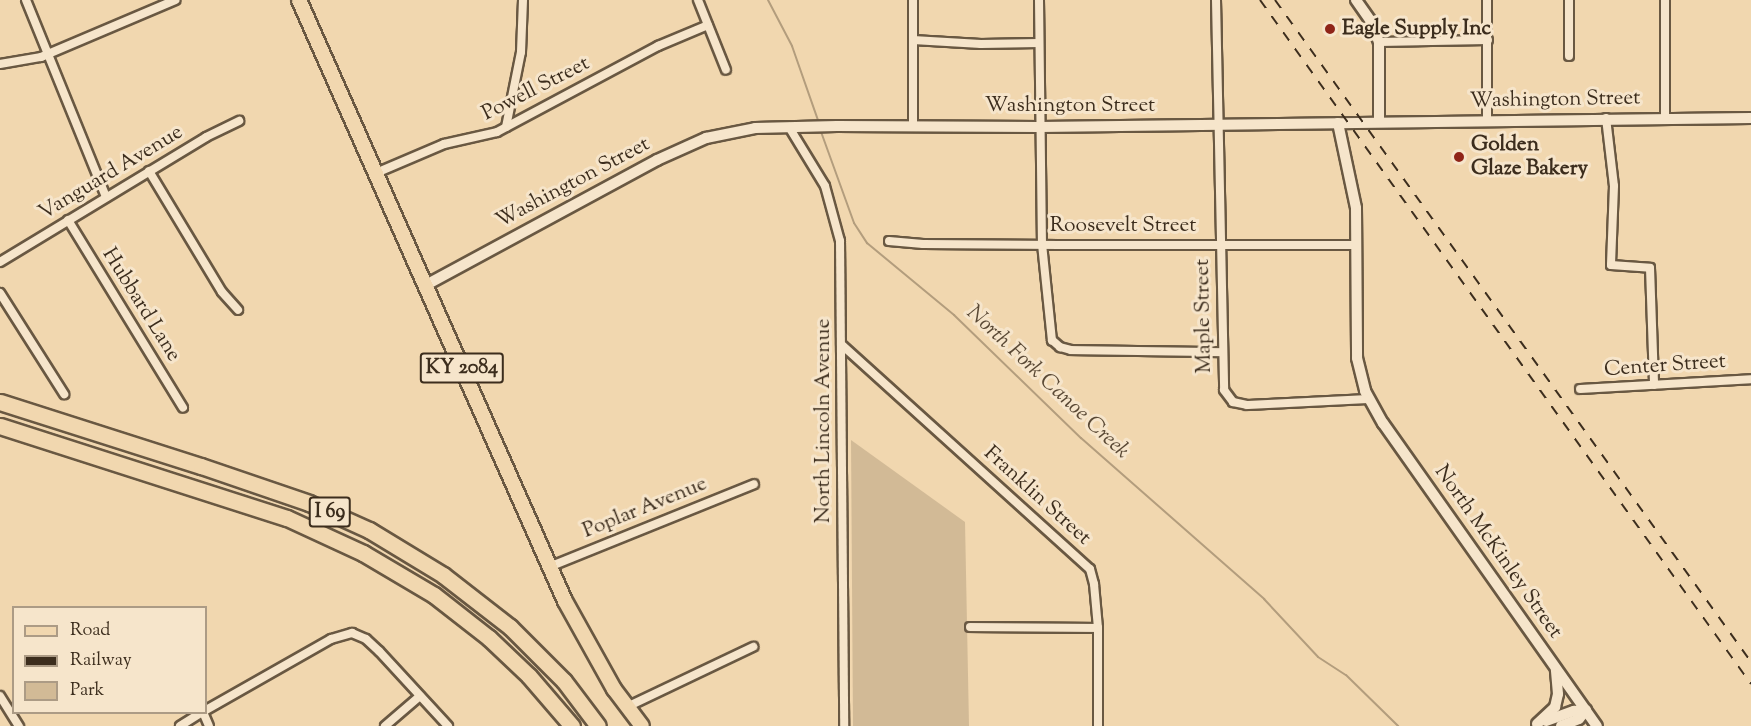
<!DOCTYPE html>
<html>
<head>
<meta charset="utf-8">
<style>
  body { margin:0 }
  #map { position:relative; width:1751px; height:726px; overflow:hidden; background:#f1d7af; font-family:"Sorts Mill Goudy",serif }
  div>[style] { position:absolute }
  .green>* { inset:0; background:#d2ba96 }
  .stream>* { height:2px; margin:-1px; padding:0 1px; transform-origin:1px; border-radius:1px; background:#b39d7d }
  .roads { filter:drop-shadow(2px 0 #695842) drop-shadow(-2px 0 #695842) drop-shadow(0 2px #695842) drop-shadow(0 -2px #695842) }
  .minor>* { height:8px; margin:-4px; padding:0 4px; transform-origin:4px; border-radius:4px; background:#f6e5cb }
  .tertiary>* { height:10px; margin:-5px; padding:0 5px; transform-origin:5px; border-radius:5px; background:#f6e5cb }
  .primary>* { height:14px; margin:-7px; padding:0 7px; transform-origin:7px; border-radius:7px; background:#f1d7af }
  .motorway>* { height:15px; margin:-7.5px; padding:0 7.5px; transform-origin:7.5px; border-radius:7.5px; background:#f1d7af }
  .rail>* { height:2px; margin-top:-1px; transform-origin:0; background:repeating-linear-gradient(90deg,#3c2d1d 0 10px,transparent 0 20px) }
  .dots>* { width:16px; height:16px; translate:-50% -50%; box-sizing:border-box; border:3px solid #f6e5cb; border-radius:50% }
  span { translate:-50% -50%; white-space:nowrap; text-align:center; line-height:1.15; -webkit-text-stroke:6px #f6e5cb; paint-order:stroke }
  .shield-label span { padding:2px 4px; background:#f6e5cb; border:2px solid; border-radius:4px; -webkit-text-stroke-width:0 }
  .shield-label { font-size:20px; color:#3c2d1d; font-weight:700 }
  .poi-label { font-size:21px; color:#3c2d1d; font-weight:700 }
  .left { translate:0 -50%; text-align:left }
  .street-label { font-size:21px; color:#3c2d1d }
  .water-label { font-size:22px; color:#5a4935; font-style:italic }
  .legend { position:absolute; left:12px; top:606px; width:195px; height:108px; box-sizing:border-box; background:#f6e5cb; border:2px solid #ac9b85; margin:0; padding:8px 10px; list-style:none; font-size:18px; color:#3c2d1d }
  .legend li { display:flex; align-items:center; gap:12px; height:30px }
  .legend b { width:30px; border:2px solid #ac9b85 }
</style>
</head>
<body>
<div id="map">
  <div class="green">
    <div style="clip-path:polygon(851px 440px,965px 522px,969px 726px,853px 726px)"></div>
  </div>
  <div class="stream">
    <div style="left:768px;top:0;width:52px;rotate:62.4deg"></div>
    <div style="left:792px;top:46px;width:82px;rotate:70.7deg"></div>
    <div style="left:820px;top:129px;width:100px;rotate:70.1deg"></div>
    <div style="left:854px;top:223px;width:24px;rotate:57deg"></div>
    <div style="left:867px;top:243px;width:113px;rotate:39.6deg"></div>
    <div style="left:954px;top:315px;width:177px;rotate:44.1deg"></div>
    <div style="left:1081px;top:438px;width:244px;rotate:41.3deg"></div>
    <div style="left:1264px;top:599px;width:79px;rotate:47deg"></div>
    <div style="left:1318px;top:657px;width:33px;rotate:33deg"></div>
    <div style="left:1346px;top:675px;width:73px;rotate:44.4deg"></div>
  </div>
  <div class="roads">
    <div class="minor">
      <div style="left:26px;top:0;width:213px;rotate:67.9deg"></div>
      <div style="left:698px;top:0;width:75px;rotate:68.2deg"></div>
      <div style="left:1039px;top:0;width:244px;rotate:89.3deg"></div>
      <div style="left:1042px;top:244px;width:97px;rotate:84.1deg"></div>
      <div style="left:1052px;top:340px;width:11px;rotate:41deg"></div>
      <div style="left:1060px;top:347px;width:11px;rotate:15deg"></div>
      <div style="left:1071px;top:350px;width:151px;rotate:0.8deg"></div>
      <div style="left:1216px;top:0;width:390px;rotate:88.8deg"></div>
      <div style="left:1224px;top:390px;width:15px;rotate:53deg"></div>
      <div style="left:1233px;top:402px;width:14px;rotate:12deg"></div>
      <div style="left:1247px;top:405px;width:122px;rotate:-2.8deg"></div>
      <div style="left:1487px;top:0;width:120px;rotate:90deg"></div>
      <div style="left:1569px;top:0;width:56px;rotate:90deg"></div>
      <div style="left:1665px;top:0;width:119px;rotate:90deg"></div>
      <div style="left:913px;top:40px;width:68px;rotate:3.4deg"></div>
      <div style="left:981px;top:44px;width:58px;rotate:-1deg"></div>
      <div style="left:1379px;top:42px;width:109px;rotate:-1.1deg"></div>
      <div style="left:0;top:64px;width:42px;rotate:-9.7deg"></div>
      <div style="left:41px;top:57px;width:146px;rotate:-23deg"></div>
      <div style="left:1606px;top:118px;width:68px;rotate:83.3deg"></div>
      <div style="left:1614px;top:186px;width:79px;rotate:92.2deg"></div>
      <div style="left:1611px;top:265px;width:39px;rotate:4deg"></div>
      <div style="left:1650px;top:268px;width:117px;rotate:88deg"></div>
      <div style="left:913px;top:126px;width:126px;rotate:-90deg"></div>
      <div style="left:506px;top:127px;width:76px;rotate:-78.7deg"></div>
      <div style="left:521px;top:52px;width:52px;rotate:-87.8deg"></div>
      <div style="left:789px;top:127px;width:69px;rotate:58.6deg"></div>
      <div style="left:825px;top:186px;width:57px;rotate:74.7deg"></div>
      <div style="left:840px;top:241px;width:485px;rotate:89.5deg"></div>
      <div style="left:149px;top:171px;width:141px;rotate:58.9deg"></div>
      <div style="left:222px;top:292px;width:24px;rotate:48deg"></div>
      <div style="left:376px;top:173px;width:74px;rotate:-23.1deg"></div>
      <div style="left:444px;top:144px;width:54px;rotate:-12.8deg"></div>
      <div style="left:497px;top:132px;width:183px;rotate:-28.1deg"></div>
      <div style="left:658px;top:46px;width:54px;rotate:-22.8deg"></div>
      <div style="left:68px;top:220px;width:220px;rotate:58.5deg"></div>
      <div style="left:889px;top:241px;width:34px;rotate:5deg"></div>
      <div style="left:923px;top:244px;width:136px;rotate:0.4deg"></div>
      <div style="left:1059px;top:245px;width:298px"></div>
      <div style="left:0;top:262px;width:241px;rotate:-31.2deg"></div>
      <div style="left:206px;top:137px;width:37px;rotate:-26deg"></div>
      <div style="left:0;top:293px;width:120px;rotate:57.6deg"></div>
      <div style="left:842px;top:345px;width:334px;rotate:42.1deg"></div>
      <div style="left:1090px;top:569px;width:16px;rotate:75deg"></div>
      <div style="left:1094px;top:584px;width:44px;rotate:84.8deg"></div>
      <div style="left:1098px;top:628px;width:98px;rotate:90deg"></div>
      <div style="left:1580px;top:389px;width:171px;rotate:-3.3deg"></div>
      <div style="left:549px;top:567px;width:221px;rotate:-22deg"></div>
      <div style="left:970px;top:627px;width:128px;rotate:0.4deg"></div>
      <div style="left:0;top:696px;width:36px;rotate:58deg"></div>
      <div style="left:627px;top:707px;width:140px;rotate:-25.5deg"></div>
      <div style="left:206px;top:710px;width:144px;rotate:-29.6deg"></div>
      <div style="left:331px;top:639px;width:22px;rotate:-16deg"></div>
      <div style="left:352px;top:633px;width:15px;rotate:23deg"></div>
      <div style="left:366px;top:639px;width:18px;rotate:43deg"></div>
      <div style="left:379px;top:651px;width:102px;rotate:47.4deg"></div>
      <div style="left:203px;top:712px;width:15px;rotate:67deg"></div>
      <div style="left:180px;top:726px;width:26px;rotate:-32deg"></div>
      <div style="left:385px;top:726px;width:46px;rotate:-40.6deg"></div>
    </div>
    <div class="tertiary">
      <div style="left:1356px;top:0;width:28px;rotate:55deg"></div>
      <div style="left:1372px;top:23px;width:20px;rotate:70deg"></div>
      <div style="left:1379px;top:42px;width:79px;rotate:90deg"></div>
      <div style="left:1338px;top:123px;width:87px;rotate:78deg"></div>
      <div style="left:1356px;top:208px;width:150px;rotate:89.6deg"></div>
      <div style="left:1357px;top:358px;width:34px;rotate:76deg"></div>
      <div style="left:1365px;top:391px;width:37px;rotate:61deg"></div>
      <div style="left:1383px;top:423px;width:371px;rotate:54.8deg"></div>
      <div style="left:426px;top:285px;width:263px;rotate:-28.4deg"></div>
      <div style="left:657px;top:160px;width:54px;rotate:-24.2deg"></div>
      <div style="left:706px;top:138px;width:50px;rotate:-11.5deg"></div>
      <div style="left:755px;top:128px;width:82px;rotate:-1.4deg"></div>
      <div style="left:837px;top:126px;width:203px;rotate:0.3deg"></div>
      <div style="left:1040px;top:127px;width:711px;rotate:-0.73deg"></div>
      <div style="left:1546px;top:721px;width:30px;rotate:-20deg"></div>
      <div style="left:1574px;top:711px;width:12px;rotate:-5deg"></div>
      <div style="left:1537px;top:724px;width:25px;rotate:-43deg"></div>
      <div style="left:1555px;top:707px;width:13px;rotate:-77deg"></div>
      <div style="left:1558px;top:694px;width:25px;rotate:-95deg"></div>
      <div style="left:1561px;top:726px;width:19px;rotate:-21deg"></div>
      <div style="left:1579px;top:719px;width:11px;rotate:-52deg"></div>
    </div>
    <div class="primary">
      <div style="left:299px;top:0;width:657px;rotate:66.13deg"></div>
      <div style="left:565px;top:601px;width:101px;rotate:60.9deg"></div>
      <div style="left:614px;top:689px;width:46px;rotate:52.9deg"></div>
    </div>
    <div class="motorway">
      <div style="left:0;top:402px;width:211px;rotate:17.7deg"></div>
      <div style="left:201px;top:466px;width:114px;rotate:18.9deg"></div>
      <div style="left:309px;top:503px;width:66px;rotate:24.2deg"></div>
      <div style="left:369px;top:530px;width:87px;rotate:31.3deg"></div>
      <div style="left:443px;top:575px;width:85px;rotate:37.8deg"></div>
      <div style="left:510px;top:627px;width:76px;rotate:45deg"></div>
      <div style="left:564px;top:681px;width:56px;rotate:52.9deg"></div>
      <div style="left:0;top:426px;width:301px;rotate:17.8deg"></div>
      <div style="left:287px;top:518px;width:84px;rotate:24.7deg"></div>
      <div style="left:363px;top:553px;width:82px;rotate:30.6deg"></div>
      <div style="left:434px;top:595px;width:70px;rotate:38deg"></div>
      <div style="left:489px;top:638px;width:55px;rotate:43.5deg"></div>
      <div style="left:529px;top:676px;width:66px;rotate:49.3deg"></div>
    </div>
  </div>
  <div class="rail">
    <div style="left:1260px;top:0;width:842px;rotate:54.33deg"></div>
    <div style="left:1275px;top:0;width:815px;rotate:54.28deg"></div>
  </div>
  <div class="dots">
    <div style="left:1330px;top:29px;background:#8f2418"></div>
    <div style="left:1459px;top:157px;background:#8f2418"></div>
  </div>
  <div class="shield-label">
    <span style="left:462px;top:368px">KY 2084</span>
    <span style="left:330px;top:512px">I 69</span>
  </div>
  <div class="poi-label">
    <span class="left" style="left:1342px;top:29px">Eagle Supply Inc</span>
    <span class="left" style="left:1471px;top:157px">Golden<br>Glaze Bakery</span>
  </div>
  <div class="street-label">
    <span style="left:536px;top:89px;rotate:-27deg">Powell Street</span>
    <span style="left:1555px;top:100px;rotate:-1deg">Washington Street</span>
    <span style="left:1070px;top:106px">Washington Street</span>
    <span style="left:111px;top:173px;rotate:-31deg">Vanguard Avenue</span>
    <span style="left:573px;top:183px;rotate:-28deg">Washington Street</span>
    <span style="left:1123px;top:226px">Roosevelt Street</span>
    <span style="left:141px;top:305px;rotate:58deg">Hubbard Lane</span>
    <span style="left:1204px;top:316px;rotate:-91deg">Maple Street</span>
    <span style="left:1665px;top:366px;rotate:-4deg">Center Street</span>
    <span style="left:824px;top:421px;rotate:-90deg">North Lincoln Avenue</span>
    <span style="left:1037px;top:496px;rotate:42deg">Franklin Street</span>
    <span style="left:645px;top:508px;rotate:-22deg">Poplar Avenue</span>
    <span style="left:1498px;top:552px;rotate:55deg">North McKinley Street</span>
  </div>
  <div class="water-label">
    <span style="left:1047px;top:383px;rotate:43deg">North Fork Canoe Creek</span>
  </div>
  <ul class="legend">
  <li><b style="height:8px;background:#f1d7af"></b>Road</li>
  <li><b style="height:8px;background:#3c2d1d"></b>Railway</li>
  <li><b style="height:16px;background:#d2ba96"></b>Park</li>
  </ul>
</div>
</body>
</html>
